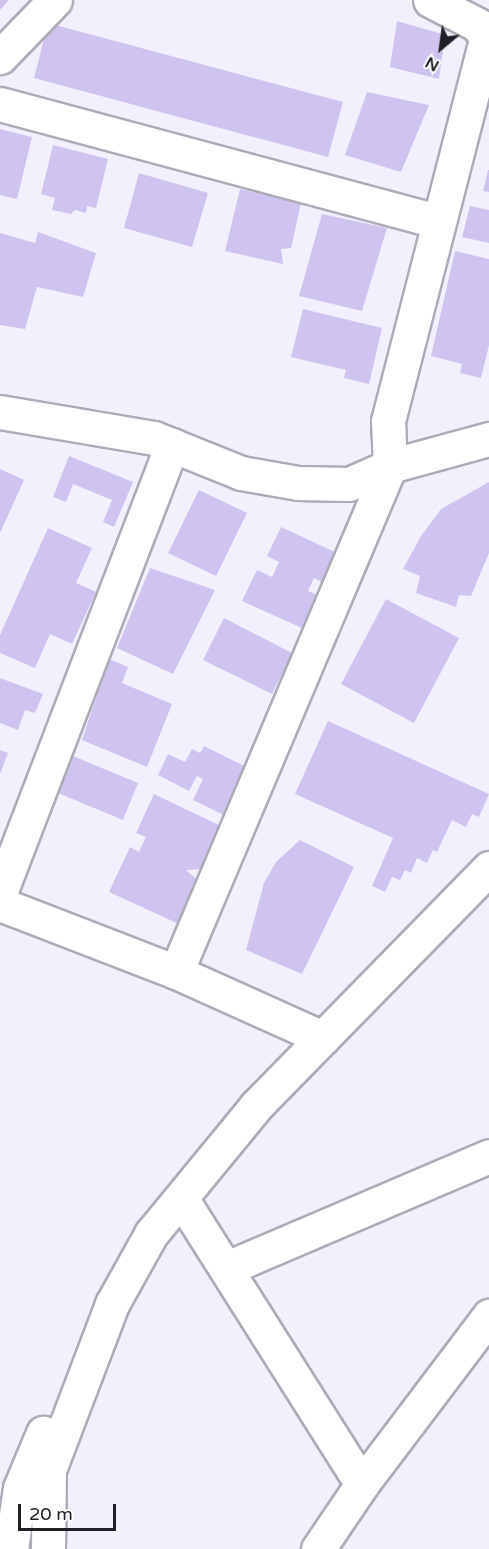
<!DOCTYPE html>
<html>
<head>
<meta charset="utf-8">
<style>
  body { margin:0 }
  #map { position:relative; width:489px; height:1549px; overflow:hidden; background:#f3f0fe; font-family:"Varela Round",sans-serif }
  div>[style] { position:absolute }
  .building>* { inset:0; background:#cec4ef }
  .roads { filter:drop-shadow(2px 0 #aeabb8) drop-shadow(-2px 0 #aeabb8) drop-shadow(0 2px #aeabb8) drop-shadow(0 -2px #aeabb8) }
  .street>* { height:33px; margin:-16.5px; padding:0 16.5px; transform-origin:16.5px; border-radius:16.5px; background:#fff }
  .secondary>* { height:33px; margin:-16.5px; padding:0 16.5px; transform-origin:16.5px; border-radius:16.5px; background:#fff }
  span { translate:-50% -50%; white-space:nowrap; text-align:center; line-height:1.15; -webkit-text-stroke:5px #fff; paint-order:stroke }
  .north { position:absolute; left:411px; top:18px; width:60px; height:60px; -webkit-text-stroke:4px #fff; paint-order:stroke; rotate:209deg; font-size:16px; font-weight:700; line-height:24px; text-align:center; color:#222026 }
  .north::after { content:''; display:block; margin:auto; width:21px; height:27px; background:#222026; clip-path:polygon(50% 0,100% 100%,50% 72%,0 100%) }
  .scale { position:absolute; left:18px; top:1504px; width:98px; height:27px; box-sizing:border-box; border:3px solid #222026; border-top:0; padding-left:8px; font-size:18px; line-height:21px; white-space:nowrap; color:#222026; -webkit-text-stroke:4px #fff; paint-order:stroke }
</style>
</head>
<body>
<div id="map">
  <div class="building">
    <div style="clip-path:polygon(0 0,9px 0,0 10px)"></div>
    <div style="clip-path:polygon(397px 21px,445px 35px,439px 79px,390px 67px)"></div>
    <div style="clip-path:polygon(48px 23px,343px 102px,328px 157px,34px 78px)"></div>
    <div style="clip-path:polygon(367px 92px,429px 105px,401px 172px,345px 155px)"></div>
    <div style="clip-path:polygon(0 129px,32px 137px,17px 199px,0 195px)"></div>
    <div style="clip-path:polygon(53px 145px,108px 159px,96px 208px,87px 206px,86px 213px,75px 210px,71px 214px,52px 210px,55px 198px,41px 194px)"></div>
    <div style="clip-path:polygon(488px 170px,489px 170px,489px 192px,483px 191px)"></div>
    <div style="clip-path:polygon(139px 173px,208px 193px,192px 247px,124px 228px)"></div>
    <div style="clip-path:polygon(240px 189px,301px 203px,291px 248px,281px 249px,283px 264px,225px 251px)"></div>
    <div style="clip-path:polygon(470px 206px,489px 210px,489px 243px,462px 237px)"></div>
    <div style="clip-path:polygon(322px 214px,387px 228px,362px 311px,299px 296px)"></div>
    <div style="clip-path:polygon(38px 232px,96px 253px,83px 297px,37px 287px,25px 329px,0 325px,0 233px,35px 243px)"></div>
    <div style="clip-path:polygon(455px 251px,489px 259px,489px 345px,481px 378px,460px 373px,462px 364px,431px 356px)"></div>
    <div style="clip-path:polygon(303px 309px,382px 328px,369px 384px,344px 378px,346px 370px,291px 357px)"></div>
    <div style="clip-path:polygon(69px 456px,133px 482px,114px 527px,103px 522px,112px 500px,73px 484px,66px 502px,53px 497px)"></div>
    <div style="clip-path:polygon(0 469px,24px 480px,0 533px)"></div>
    <div style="clip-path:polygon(489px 482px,489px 553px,471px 596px,459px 595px,456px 607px,416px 593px,420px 576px,403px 569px,421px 536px,441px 509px)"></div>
    <div style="clip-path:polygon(199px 490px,247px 513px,216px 576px,168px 553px)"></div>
    <div style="clip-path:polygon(281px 527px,339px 554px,325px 584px,314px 578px,308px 591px,317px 595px,302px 628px,242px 601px,257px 570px,272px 577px,279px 562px,267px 556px)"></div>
    <div style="clip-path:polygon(48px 528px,92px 548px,76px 583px,96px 592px,72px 644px,50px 634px,35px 668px,0 653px,0 635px)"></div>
    <div style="clip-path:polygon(150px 568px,215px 590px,173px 674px,117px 648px)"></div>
    <div style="clip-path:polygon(386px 599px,459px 638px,414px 723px,341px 684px)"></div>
    <div style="clip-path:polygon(224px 618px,292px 653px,272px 694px,203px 660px)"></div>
    <div style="clip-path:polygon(109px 659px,128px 667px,122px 683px,172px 704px,147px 767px,82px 740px)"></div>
    <div style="clip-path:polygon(0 678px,43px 694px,35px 713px,25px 710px,18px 730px,0 723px)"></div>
    <div style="clip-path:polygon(328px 721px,489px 794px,479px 817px,472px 814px,466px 827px,452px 820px,437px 852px,433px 850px,427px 863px,417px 858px,411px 873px,405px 870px,400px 880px,392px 877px,385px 892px,372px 886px,393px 838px,295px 794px)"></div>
    <div style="clip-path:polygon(204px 746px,250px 769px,226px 816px,193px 800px,203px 779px,197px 776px,189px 791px,158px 775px,168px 754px,185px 762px,192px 749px,200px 753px)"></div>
    <div style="clip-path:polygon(0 750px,8px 753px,0 774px)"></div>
    <div style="clip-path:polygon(73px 756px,138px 783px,123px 820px,58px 793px)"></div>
    <div style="clip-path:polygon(154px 794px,223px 827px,203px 869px,186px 870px,201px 883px,181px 925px,109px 892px,130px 847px,139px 852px,146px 837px,136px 833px)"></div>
    <div style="clip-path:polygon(300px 840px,354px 867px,302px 974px,246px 950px,264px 883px,276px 862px)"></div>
  </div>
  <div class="roads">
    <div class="street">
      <div style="left:0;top:57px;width:79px;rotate:-46deg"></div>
      <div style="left:0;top:104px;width:453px;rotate:15deg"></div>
      <div style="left:0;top:893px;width:480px;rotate:-69deg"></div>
      <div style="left:0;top:904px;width:189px;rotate:21.1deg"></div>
      <div style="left:176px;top:972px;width:161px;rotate:24.2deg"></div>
      <div style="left:176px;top:972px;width:549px;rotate:-67.08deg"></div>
      <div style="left:390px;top:466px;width:45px;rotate:-92.5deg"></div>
      <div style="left:388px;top:421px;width:395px;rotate:-75.6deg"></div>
      <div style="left:486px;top:38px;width:15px;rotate:-122deg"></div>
      <div style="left:478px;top:25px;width:54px;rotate:-152.5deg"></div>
      <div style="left:181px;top:1198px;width:338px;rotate:57.7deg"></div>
      <div style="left:227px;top:1268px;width:285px;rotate:-23.1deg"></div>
      <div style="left:318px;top:1549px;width:78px;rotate:-55.9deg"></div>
      <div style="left:362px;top:1484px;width:211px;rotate:-52.9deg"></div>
    </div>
    <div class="secondary">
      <div style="left:0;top:412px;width:156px;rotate:9.6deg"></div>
      <div style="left:154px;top:438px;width:94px;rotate:21.9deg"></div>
      <div style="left:241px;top:473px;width:58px;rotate:10deg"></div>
      <div style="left:298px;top:483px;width:51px;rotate:1.1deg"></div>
      <div style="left:349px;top:484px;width:45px;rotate:-23.7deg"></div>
      <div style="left:390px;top:466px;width:103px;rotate:-15.3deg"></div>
      <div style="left:11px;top:1549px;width:62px;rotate:-81.6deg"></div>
      <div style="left:20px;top:1488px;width:60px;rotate:-67.3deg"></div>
      <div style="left:48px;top:1549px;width:79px;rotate:-89.3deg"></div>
      <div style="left:49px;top:1470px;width:178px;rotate:-69.2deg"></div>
      <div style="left:112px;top:1304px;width:80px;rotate:-60.9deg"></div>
      <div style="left:151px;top:1234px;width:166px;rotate:-50.6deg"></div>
      <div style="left:256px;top:1106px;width:333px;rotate:-45.6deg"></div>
    </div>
  </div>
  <div class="north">N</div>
  <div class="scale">20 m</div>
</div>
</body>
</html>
